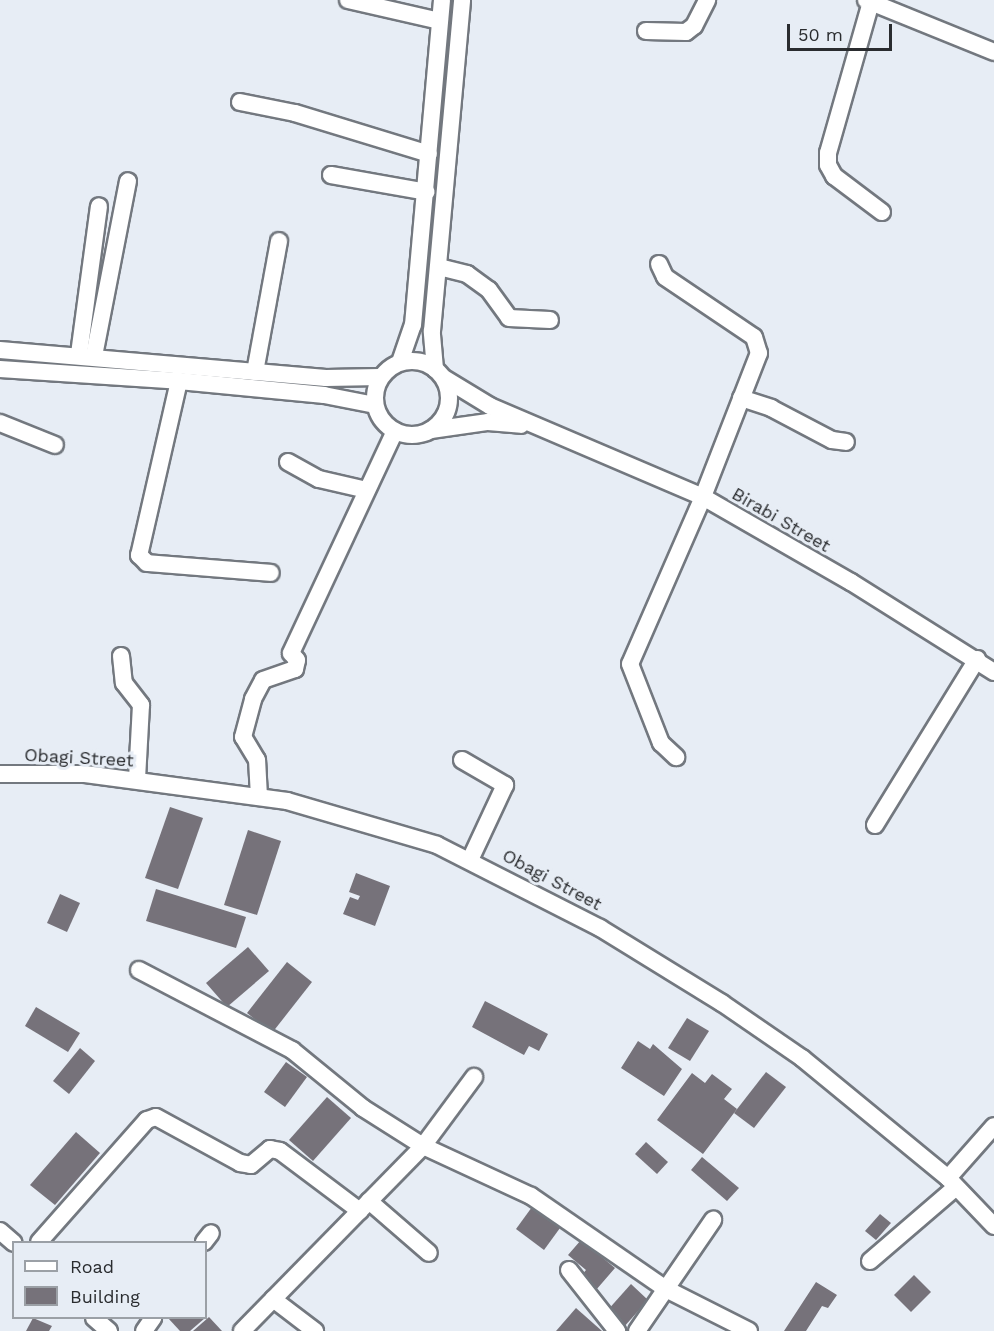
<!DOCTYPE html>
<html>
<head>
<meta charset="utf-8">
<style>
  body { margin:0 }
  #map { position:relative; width:994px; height:1331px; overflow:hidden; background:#e7edf5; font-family:"Work Sans",sans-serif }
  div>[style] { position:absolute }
  .building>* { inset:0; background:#76727a }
  .roads { filter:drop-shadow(2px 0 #73787f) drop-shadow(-2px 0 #73787f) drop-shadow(0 2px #73787f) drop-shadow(0 -2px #73787f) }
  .minor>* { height:16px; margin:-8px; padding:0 8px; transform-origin:8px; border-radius:8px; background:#fff }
  .minor>.ring { margin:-8px; padding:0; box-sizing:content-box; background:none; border:16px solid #fff; border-radius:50% }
  span { translate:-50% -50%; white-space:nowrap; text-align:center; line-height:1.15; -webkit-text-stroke:6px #e7edf5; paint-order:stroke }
  .street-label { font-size:18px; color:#2a2c2f }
  .legend { position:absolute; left:12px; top:1241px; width:195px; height:78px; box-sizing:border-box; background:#e7edf5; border:2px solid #9ba0a6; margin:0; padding:8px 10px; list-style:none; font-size:18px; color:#2a2c2f }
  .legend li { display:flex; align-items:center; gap:12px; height:30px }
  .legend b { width:30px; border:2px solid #9ba0a6 }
  .scale { position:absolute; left:787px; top:24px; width:105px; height:27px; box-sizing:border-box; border:3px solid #2a2c2f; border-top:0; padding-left:8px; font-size:18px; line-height:21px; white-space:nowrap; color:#2a2c2f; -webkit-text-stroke:4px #e7edf5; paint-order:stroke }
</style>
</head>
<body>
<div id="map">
  <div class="building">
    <div style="clip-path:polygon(170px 807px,203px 818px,178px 889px,145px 878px)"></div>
    <div style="clip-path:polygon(248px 830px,281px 841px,257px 915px,224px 905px)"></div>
    <div style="clip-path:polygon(356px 873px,390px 886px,375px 926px,343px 914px,350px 897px,358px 900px,360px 896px,349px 892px)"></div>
    <div style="clip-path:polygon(156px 889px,246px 917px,236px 948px,146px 921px)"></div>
    <div style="clip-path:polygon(60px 894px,80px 903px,67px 932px,47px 923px)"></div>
    <div style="clip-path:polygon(248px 947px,269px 971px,227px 1007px,206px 983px)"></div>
    <div style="clip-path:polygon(287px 962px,312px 982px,272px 1033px,247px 1013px)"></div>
    <div style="clip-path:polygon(485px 1001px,548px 1034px,539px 1051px,529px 1046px,524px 1055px,472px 1027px)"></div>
    <div style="clip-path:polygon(36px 1007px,80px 1033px,68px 1052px,25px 1026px)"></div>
    <div style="clip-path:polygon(687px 1018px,709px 1031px,690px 1061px,668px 1048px)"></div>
    <div style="clip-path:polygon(638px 1041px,650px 1049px,653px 1044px,682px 1069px,664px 1096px,621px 1068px)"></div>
    <div style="clip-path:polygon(80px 1048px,95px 1061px,69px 1094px,53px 1081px)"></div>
    <div style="clip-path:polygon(286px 1062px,307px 1077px,285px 1107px,264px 1092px)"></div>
    <div style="clip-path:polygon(766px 1072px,786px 1087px,754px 1128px,734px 1113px)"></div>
    <div style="clip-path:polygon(692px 1073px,705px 1083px,712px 1074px,732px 1089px,724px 1099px,737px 1109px,703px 1154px,657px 1120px)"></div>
    <div style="clip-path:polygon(327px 1097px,351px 1118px,313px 1161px,289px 1140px)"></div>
    <div style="clip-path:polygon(76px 1132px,100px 1153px,55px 1205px,30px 1185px)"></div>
    <div style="clip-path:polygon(646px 1142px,668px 1162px,657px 1174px,635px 1154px)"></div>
    <div style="clip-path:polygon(702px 1157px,739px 1188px,727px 1201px,691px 1170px)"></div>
    <div style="clip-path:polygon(532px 1207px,560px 1228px,544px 1250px,516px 1229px)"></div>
    <div style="clip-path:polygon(880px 1214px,891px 1223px,876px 1240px,865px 1231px)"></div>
    <div style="clip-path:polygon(581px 1240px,615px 1268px,596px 1290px,580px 1277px,586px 1270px,568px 1255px)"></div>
    <div style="clip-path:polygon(914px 1275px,931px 1292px,911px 1312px,894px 1295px)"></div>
    <div style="clip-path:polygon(816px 1282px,837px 1295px,828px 1308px,822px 1306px,806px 1331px,784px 1331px)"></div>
    <div style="clip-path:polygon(631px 1284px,648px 1300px,623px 1328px,606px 1312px)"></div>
    <div style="clip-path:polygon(576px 1308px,602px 1331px,556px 1331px)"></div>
    <div style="clip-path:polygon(209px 1317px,222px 1331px,193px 1331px)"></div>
    <div style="clip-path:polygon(33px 1318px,52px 1326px,49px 1331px,26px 1331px)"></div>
    <div style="clip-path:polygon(168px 1318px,205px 1318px,190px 1331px,180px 1331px)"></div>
  </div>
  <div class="roads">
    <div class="minor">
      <div style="left:348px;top:0;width:94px;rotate:12.9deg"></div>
      <div style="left:866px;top:0;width:138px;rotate:22.1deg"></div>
      <div style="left:871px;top:2px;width:157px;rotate:105.9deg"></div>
      <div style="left:828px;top:153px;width:12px;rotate:90deg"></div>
      <div style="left:828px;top:165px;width:13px;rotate:61deg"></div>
      <div style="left:834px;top:176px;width:60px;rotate:36.9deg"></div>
      <div style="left:646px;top:31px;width:40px;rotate:1.4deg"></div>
      <div style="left:686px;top:32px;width:10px;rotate:-37deg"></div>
      <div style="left:694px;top:26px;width:29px;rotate:-63deg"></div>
      <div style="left:240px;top:102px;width:56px;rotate:11.3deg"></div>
      <div style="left:295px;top:113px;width:140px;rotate:17deg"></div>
      <div style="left:331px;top:175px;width:97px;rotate:10deg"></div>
      <div style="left:659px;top:264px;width:14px;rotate:65deg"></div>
      <div style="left:665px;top:277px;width:107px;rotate:34deg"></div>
      <div style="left:754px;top:337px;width:17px;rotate:73deg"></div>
      <div style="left:759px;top:353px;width:155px;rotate:111.3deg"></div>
      <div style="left:703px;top:497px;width:182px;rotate:113.6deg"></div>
      <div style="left:630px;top:664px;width:85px;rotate:68.6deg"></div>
      <div style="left:661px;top:743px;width:21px;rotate:43deg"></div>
      <div style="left:439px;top:267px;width:29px;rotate:14deg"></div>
      <div style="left:467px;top:274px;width:27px;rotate:36deg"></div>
      <div style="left:489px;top:290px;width:34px;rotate:54deg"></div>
      <div style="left:509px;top:318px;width:41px;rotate:2.8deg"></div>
      <div style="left:0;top:350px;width:327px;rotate:4.9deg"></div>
      <div style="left:326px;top:378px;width:54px;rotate:-1.1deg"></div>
      <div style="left:79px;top:354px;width:149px;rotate:-82.3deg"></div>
      <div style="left:94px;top:356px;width:178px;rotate:-79deg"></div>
      <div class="ring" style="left:375px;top:361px;width:58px;height:58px"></div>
      <div style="left:400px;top:362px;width:39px;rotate:-71deg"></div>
      <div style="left:413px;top:325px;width:326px;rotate:-84.9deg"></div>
      <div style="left:0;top:369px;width:179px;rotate:3.8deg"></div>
      <div style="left:179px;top:381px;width:146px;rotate:5.5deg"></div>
      <div style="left:324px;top:395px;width:52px;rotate:11.1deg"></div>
      <div style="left:435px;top:369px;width:38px;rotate:-95deg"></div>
      <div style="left:432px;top:331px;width:332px;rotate:-84.8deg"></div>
      <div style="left:255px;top:372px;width:133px;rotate:-79.6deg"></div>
      <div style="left:444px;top:378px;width:54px;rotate:31.3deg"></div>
      <div style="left:490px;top:406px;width:232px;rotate:23.1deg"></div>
      <div style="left:703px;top:497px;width:171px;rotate:29.9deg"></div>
      <div style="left:851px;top:582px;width:169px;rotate:32.2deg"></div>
      <div style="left:179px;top:381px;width:179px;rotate:102.9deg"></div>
      <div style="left:139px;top:555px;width:11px;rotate:45deg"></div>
      <div style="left:147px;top:563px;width:124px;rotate:4.6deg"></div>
      <div style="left:741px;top:398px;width:32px;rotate:18deg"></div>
      <div style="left:771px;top:408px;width:69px;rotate:27.7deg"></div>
      <div style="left:832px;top:440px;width:14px;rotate:8deg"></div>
      <div style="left:0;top:423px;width:59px;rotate:21.8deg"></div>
      <div style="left:431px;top:430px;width:58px;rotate:-8deg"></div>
      <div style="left:488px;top:422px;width:33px;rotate:5deg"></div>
      <div style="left:288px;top:462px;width:35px;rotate:29deg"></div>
      <div style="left:319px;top:479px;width:49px;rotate:12.9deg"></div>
      <div style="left:121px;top:656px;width:27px;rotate:84deg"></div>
      <div style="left:124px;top:683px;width:28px;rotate:52deg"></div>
      <div style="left:141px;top:705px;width:75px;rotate:93.1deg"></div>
      <div style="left:462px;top:760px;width:50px;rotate:30.2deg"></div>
      <div style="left:505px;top:785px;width:83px;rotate:115deg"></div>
      <div style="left:0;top:774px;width:85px"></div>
      <div style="left:85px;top:774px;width:204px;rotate:7.6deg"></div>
      <div style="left:287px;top:801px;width:156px;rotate:16.3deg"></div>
      <div style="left:437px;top:845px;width:183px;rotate:27deg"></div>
      <div style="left:600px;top:928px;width:143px;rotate:31.6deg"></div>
      <div style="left:722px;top:1003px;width:97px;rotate:34.5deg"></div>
      <div style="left:802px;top:1058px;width:189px;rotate:39.4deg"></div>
      <div style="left:948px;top:1178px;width:69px;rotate:-48.5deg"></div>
      <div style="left:259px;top:797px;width:37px;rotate:-93deg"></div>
      <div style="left:257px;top:760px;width:27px;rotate:-121deg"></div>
      <div style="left:243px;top:737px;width:39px;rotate:-75deg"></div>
      <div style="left:253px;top:699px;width:21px;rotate:-62deg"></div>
      <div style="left:263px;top:680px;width:34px;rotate:-19deg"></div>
      <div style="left:295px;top:669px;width:9px;rotate:-77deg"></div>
      <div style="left:297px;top:660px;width:9px;rotate:-131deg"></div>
      <div style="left:291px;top:653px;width:245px;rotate:-64.9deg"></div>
      <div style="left:875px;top:825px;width:195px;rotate:-58.4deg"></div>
      <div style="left:139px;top:970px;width:173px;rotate:27.6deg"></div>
      <div style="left:292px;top:1050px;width:92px;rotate:39.2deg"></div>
      <div style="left:363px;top:1108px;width:71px;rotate:32.3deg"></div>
      <div style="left:423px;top:1146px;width:119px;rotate:24.8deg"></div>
      <div style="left:531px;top:1196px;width:164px;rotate:34.6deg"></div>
      <div style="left:666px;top:1289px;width:93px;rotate:26.8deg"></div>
      <div style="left:949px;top:1179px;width:65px;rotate:46.2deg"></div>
      <div style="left:369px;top:1201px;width:79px;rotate:40.9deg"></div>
      <div style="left:0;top:1231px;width:18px;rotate:41deg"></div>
      <div style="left:39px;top:1242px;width:163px;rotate:-48.5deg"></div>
      <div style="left:147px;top:1120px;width:9px;rotate:-18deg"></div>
      <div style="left:156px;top:1117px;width:96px;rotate:28.7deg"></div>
      <div style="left:240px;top:1163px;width:11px;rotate:10deg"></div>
      <div style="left:251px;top:1165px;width:25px;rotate:-40deg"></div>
      <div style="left:270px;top:1149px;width:10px;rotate:11deg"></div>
      <div style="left:280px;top:1151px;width:100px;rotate:36.9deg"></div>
      <div style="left:204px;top:1242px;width:11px;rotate:-52deg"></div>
      <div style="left:870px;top:1261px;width:113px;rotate:-40.7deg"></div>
      <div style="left:569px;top:1270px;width:78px;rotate:51.8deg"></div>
      <div style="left:273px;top:1299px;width:53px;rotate:37.3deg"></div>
      <div style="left:94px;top:1318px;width:20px;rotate:41deg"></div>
      <div style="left:144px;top:1331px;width:16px;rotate:-55deg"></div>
      <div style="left:242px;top:1331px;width:259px;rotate:-45.6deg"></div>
      <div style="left:423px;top:1146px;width:86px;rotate:-53.5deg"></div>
      <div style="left:637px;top:1331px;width:135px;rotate:-55.6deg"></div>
    </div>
  </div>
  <div class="street-label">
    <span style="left:781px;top:520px;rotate:30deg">Birabi Street</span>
    <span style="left:79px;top:758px;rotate:3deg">Obagi Street</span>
    <span style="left:552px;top:880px;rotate:28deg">Obagi Street</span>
  </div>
  <ul class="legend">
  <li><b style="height:8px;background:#fff"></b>Road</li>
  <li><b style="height:16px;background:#76727a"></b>Building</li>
  </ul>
  <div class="scale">50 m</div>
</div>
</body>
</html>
